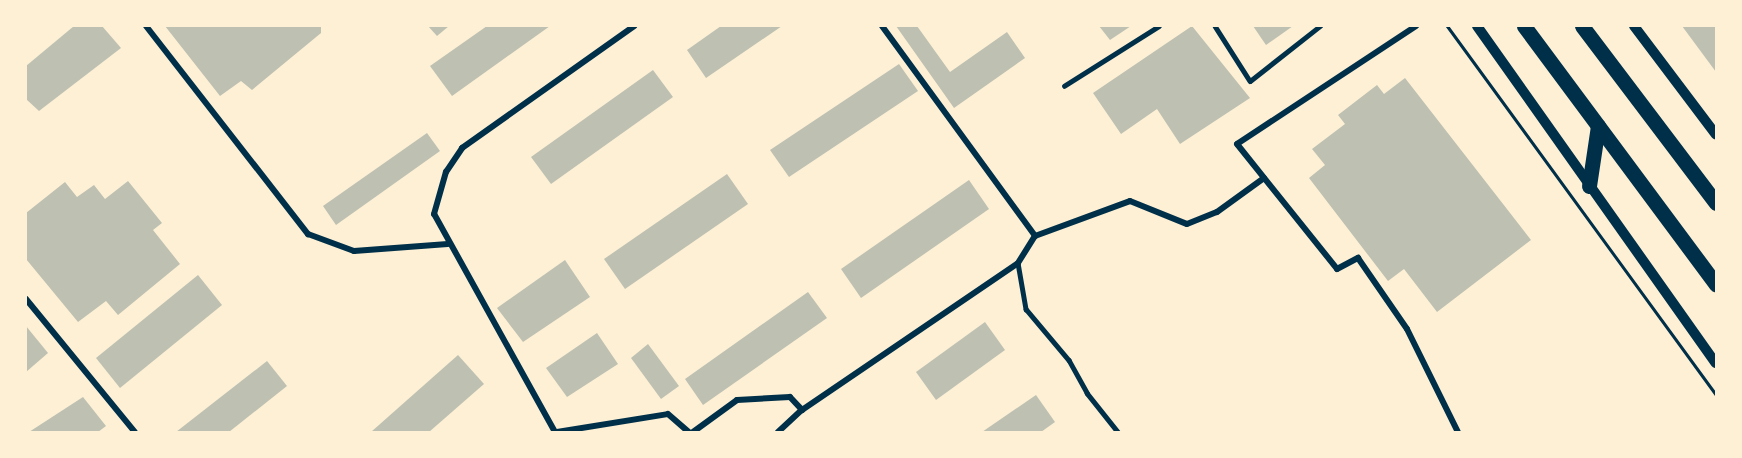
<!DOCTYPE html>
<html>
<head>
<meta charset="utf-8">
<style>
  body { margin:0 }
  #map { position:relative; width:1742px; height:458px; overflow:hidden; background:#fdf0d5; font-family:"Sofia Sans Condensed",sans-serif }
  div>[style] { position:absolute }
  .building>* { inset:0; background:#bec0b2 }
  .path>* { height:3px; margin:-1.5px; padding:0 1.5px; transform-origin:1.5px; border-radius:1.5px; background:#003049 }
  .service>* { height:4.5px; margin:-2.25px; padding:0 2.25px; transform-origin:2.25px; border-radius:2.25px; background:#003049 }
  .minor>* { height:6px; margin:-3px; padding:0 3px; transform-origin:3px; border-radius:3px; background:#003049 }
  .tertiary>* { height:10px; margin:-5px; padding:0 5px; transform-origin:5px; border-radius:5px; background:#003049 }
  .primary>* { height:15px; margin:-7.5px; padding:0 7.5px; transform-origin:7.5px; border-radius:7.5px; background:#003049 }
  span { translate:-50% -50%; white-space:nowrap; text-align:center; line-height:1.15; -webkit-text-stroke:5px #fdf0d5; paint-order:stroke }
  .frame { position:absolute; inset:0; border:27px solid #fdf0d5; pointer-events:none }
</style>
</head>
<body>
<div id="map">
  <div class="building">
    <div style="clip-path:polygon(74px 26px,102px 26px,121px 48px,39px 111px,26px 99px,26px 66px)"></div>
    <div style="clip-path:polygon(165px 26px,321px 26px,321px 33px,252px 90px,241px 81px,220px 96px)"></div>
    <div style="clip-path:polygon(428px 26px,449px 26px,437px 36px)"></div>
    <div style="clip-path:polygon(487px 26px,550px 26px,452px 96px,430px 66px)"></div>
    <div style="clip-path:polygon(721px 26px,782px 26px,706px 78px,687px 50px)"></div>
    <div style="clip-path:polygon(896px 26px,917px 26px,950px 72px,1007px 32px,1025px 58px,954px 108px)"></div>
    <div style="clip-path:polygon(1099px 26px,1131px 26px,1110px 40px)"></div>
    <div style="clip-path:polygon(1192px 26px,1250px 98px,1180px 144px,1157px 109px,1121px 134px,1093px 93px)"></div>
    <div style="clip-path:polygon(1253px 26px,1293px 26px,1266px 45px)"></div>
    <div style="clip-path:polygon(1682px 26px,1716px 26px,1716px 72px)"></div>
    <div style="clip-path:polygon(899px 64px,918px 91px,789px 177px,770px 150px)"></div>
    <div style="clip-path:polygon(653px 70px,673px 97px,551px 184px,531px 157px)"></div>
    <div style="clip-path:polygon(1405px 78px,1531px 240px,1437px 312px,1404px 269px,1388px 281px,1309px 178px,1325px 165px,1312px 149px,1345px 124px,1338px 115px,1377px 85px,1384px 94px)"></div>
    <div style="clip-path:polygon(427px 133px,440px 151px,336px 225px,323px 206px)"></div>
    <div style="clip-path:polygon(727px 174px,748px 204px,625px 289px,604px 259px)"></div>
    <div style="clip-path:polygon(969px 180px,989px 209px,861px 298px,841px 269px)"></div>
    <div style="clip-path:polygon(128px 181px,162px 223px,153px 230px,180px 264px,118px 315px,106px 301px,78px 322px,26px 259px,26px 213px,65px 182px,77px 197px,94px 185px,105px 199px)"></div>
    <div style="clip-path:polygon(565px 260px,590px 297px,523px 342px,497px 308px)"></div>
    <div style="clip-path:polygon(198px 275px,222px 305px,120px 388px,96px 358px)"></div>
    <div style="clip-path:polygon(808px 292px,827px 318px,703px 405px,685px 379px)"></div>
    <div style="clip-path:polygon(985px 322px,1005px 350px,936px 400px,916px 372px)"></div>
    <div style="clip-path:polygon(26px 326px,48px 353px,26px 372px)"></div>
    <div style="clip-path:polygon(597px 333px,618px 364px,567px 397px,546px 368px)"></div>
    <div style="clip-path:polygon(648px 344px,679px 386px,661px 399px,631px 358px)"></div>
    <div style="clip-path:polygon(458px 355px,484px 384px,429px 432px,371px 432px)"></div>
    <div style="clip-path:polygon(267px 361px,287px 386px,229px 432px,176px 432px)"></div>
    <div style="clip-path:polygon(1036px 395px,1055px 422px,1041px 432px,982px 432px)"></div>
    <div style="clip-path:polygon(83px 397px,106px 426px,98px 432px,29px 432px)"></div>
  </div>
  <div class="path">
    <div style="left:1447px;top:26px;width:457px;rotate:53.9deg"></div>
  </div>
  <div class="service">
    <div style="left:1215px;top:26px;width:65px;rotate:57.5deg"></div>
    <div style="left:1250px;top:81px;width:89px;rotate:-38.2deg"></div>
    <div style="left:1064px;top:86px;width:112px;rotate:-32.3deg"></div>
    <div style="left:1018px;top:263px;width:47px;rotate:80.1deg"></div>
    <div style="left:1026px;top:309px;width:67px;rotate:49.9deg"></div>
    <div style="left:1069px;top:360px;width:38px;rotate:61deg"></div>
    <div style="left:1087px;top:393px;width:50px;rotate:51.5deg"></div>
  </div>
  <div class="minor">
    <div style="left:146px;top:26px;width:264px;rotate:52.1deg"></div>
    <div style="left:308px;top:234px;width:49px;rotate:20.3deg"></div>
    <div style="left:354px;top:251px;width:94px;rotate:-4.3deg"></div>
    <div style="left:882px;top:26px;width:260px;rotate:53.9deg"></div>
    <div style="left:1416px;top:26px;width:214px;rotate:146.6deg"></div>
    <div style="left:1237px;top:144px;width:160px;rotate:51.3deg"></div>
    <div style="left:1337px;top:269px;width:24px;rotate:-28deg"></div>
    <div style="left:1358px;top:258px;width:86px;rotate:55.4deg"></div>
    <div style="left:1407px;top:329px;width:115px;rotate:63.7deg"></div>
    <div style="left:26px;top:299px;width:172px;rotate:50.7deg"></div>
    <div style="left:555px;top:432px;width:249px;rotate:-119deg"></div>
    <div style="left:434px;top:214px;width:44px;rotate:-74.1deg"></div>
    <div style="left:446px;top:172px;width:29px;rotate:-56deg"></div>
    <div style="left:462px;top:148px;width:211px;rotate:-35.3deg"></div>
    <div style="left:557px;top:432px;width:112px;rotate:-9.2deg"></div>
    <div style="left:668px;top:414px;width:28px;rotate:41deg"></div>
    <div style="left:693px;top:432px;width:54px;rotate:-36deg"></div>
    <div style="left:737px;top:400px;width:53px;rotate:-3.2deg"></div>
    <div style="left:790px;top:397px;width:18px;rotate:47deg"></div>
    <div style="left:778px;top:432px;width:33px;rotate:-43deg"></div>
    <div style="left:802px;top:410px;width:261px;rotate:-34.2deg"></div>
    <div style="left:1018px;top:263px;width:32px;rotate:-58deg"></div>
    <div style="left:1035px;top:236px;width:101px;rotate:-20.2deg"></div>
    <div style="left:1130px;top:201px;width:61px;rotate:22deg"></div>
    <div style="left:1187px;top:224px;width:32px;rotate:-22deg"></div>
    <div style="left:1217px;top:212px;width:58px;rotate:-35.9deg"></div>
  </div>
  <div class="tertiary">
    <div style="left:1477px;top:26px;width:413px;rotate:54.7deg"></div>
    <div style="left:1634px;top:26px;width:136px;rotate:53deg"></div>
  </div>
  <div class="primary">
    <div style="left:1524px;top:26px;width:322px;rotate:53.4deg"></div>
    <div style="left:1582px;top:26px;width:222px;rotate:52.9deg"></div>
    <div style="left:1589px;top:186px;width:61px;rotate:-81.5deg"></div>
  </div>
  <div class="frame"></div>
</div>
</body>
</html>
